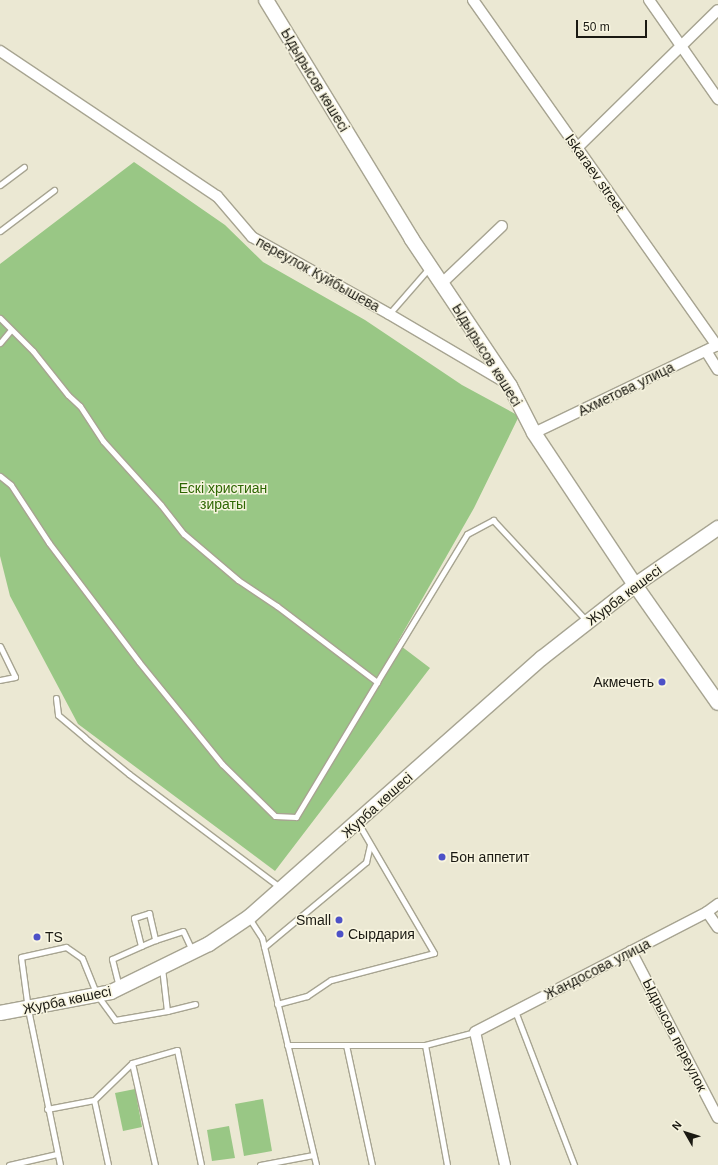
<!DOCTYPE html>
<html>
<head>
<meta charset="utf-8">
<style>
  body { margin:0 }
  #map { position:relative; width:718px; height:1165px; overflow:hidden; background:#ebe8d3; font-family:Arial,sans-serif }
  div>[style] { position:absolute }
  .green>* { inset:0; background:#99c785 }
  .roads { filter:drop-shadow(1px 0 #a7a491) drop-shadow(-1px 0 #a7a491) drop-shadow(0 1px #a7a491) drop-shadow(0 -1px #a7a491) }
  .lane>* { height:5px; margin:-2.5px; padding:0 2.5px; transform-origin:2.5px; border-radius:2.5px; background:#fff }
  .street>* { height:10px; margin:-5px; padding:0 5px; transform-origin:5px; border-radius:5px; background:#fff }
  .secondary>* { height:14px; margin:-7px; padding:0 7px; transform-origin:7px; border-radius:7px; background:#fff }
  .dots>* { width:11px; height:11px; translate:-50% -50%; box-sizing:border-box; border:2px solid #f8f5e0; border-radius:50% }
  span { translate:-50% -50%; white-space:nowrap; text-align:center; line-height:1.15; -webkit-text-stroke:3px #f8f5e0; paint-order:stroke }
  .street-label { font-size:14px; color:#1a1912 }
  .park-label { font-size:14px; color:#2e6703 }
  .poi-label { font-size:14px; color:#1a1912 }
  .right { translate:-100% -50%; text-align:right }
  .left { translate:0 -50%; text-align:left }
  .north { position:absolute; left:666px; top:1113px; width:40px; height:40px; -webkit-text-stroke:3px #f8f5e0; paint-order:stroke; rotate:309deg; font-size:11px; font-weight:700; line-height:16px; text-align:center; color:#1a1912 }
  .north::after { content:''; display:block; margin:auto; width:14px; height:18px; background:#1a1912; clip-path:polygon(50% 0,100% 100%,50% 72%,0 100%) }
  .scale { position:absolute; left:576px; top:20px; width:71px; height:18px; box-sizing:border-box; border:2px solid #1a1912; border-top:0; padding-left:5px; font-size:12px; line-height:14px; white-space:nowrap; color:#1a1912; -webkit-text-stroke:3px #f8f5e0; paint-order:stroke }
</style>
</head>
<body>
<div id="map">
  <div class="green">
    <div style="clip-path:polygon(134px 162px,225px 225px,263px 262px,365px 320px,462px 385px,519px 416px,474px 508px,397px 643px,430px 668px,275px 871px,78px 724px,10px 596px,0 556px,0 264px)"></div>
    <div style="clip-path:polygon(135px 1089px,142px 1127px,123px 1131px,115px 1093px)"></div>
    <div style="clip-path:polygon(263px 1099px,272px 1151px,244px 1156px,235px 1104px)"></div>
    <div style="clip-path:polygon(229px 1126px,235px 1158px,212px 1161px,207px 1130px)"></div>
  </div>
  <div class="roads">
    <div class="lane">
      <div style="left:0;top:185px;width:30px;rotate:-37deg"></div>
      <div style="left:0;top:231px;width:68px;rotate:-37.2deg"></div>
      <div style="left:389px;top:314px;width:61px;rotate:-49deg"></div>
      <div style="left:0;top:318px;width:47px;rotate:45deg"></div>
      <div style="left:33px;top:351px;width:56px;rotate:51.5deg"></div>
      <div style="left:68px;top:395px;width:16px;rotate:43deg"></div>
      <div style="left:80px;top:406px;width:42px;rotate:56.7deg"></div>
      <div style="left:103px;top:441px;width:86px;rotate:47.8deg"></div>
      <div style="left:161px;top:505px;width:37px;rotate:52deg"></div>
      <div style="left:184px;top:534px;width:71px;rotate:40.4deg"></div>
      <div style="left:238px;top:580px;width:47px;rotate:33.7deg"></div>
      <div style="left:277px;top:606px;width:126px;rotate:37.2deg"></div>
      <div style="left:377px;top:682px;width:173px;rotate:-58.7deg"></div>
      <div style="left:467px;top:534px;width:30px;rotate:-28deg"></div>
      <div style="left:493px;top:520px;width:138px;rotate:47.1deg"></div>
      <div style="left:0;top:343px;width:17px;rotate:-50deg"></div>
      <div style="left:0;top:476px;width:14px;rotate:39deg"></div>
      <div style="left:11px;top:485px;width:69px;rotate:56.8deg"></div>
      <div style="left:49px;top:543px;width:149px;rotate:52.9deg"></div>
      <div style="left:139px;top:662px;width:132px;rotate:50.9deg"></div>
      <div style="left:222px;top:764px;width:74px;rotate:44.5deg"></div>
      <div style="left:275px;top:816px;width:21px;rotate:3deg"></div>
      <div style="left:296px;top:817px;width:157px;rotate:-59deg"></div>
      <div style="left:0;top:646px;width:34px;rotate:64deg"></div>
      <div style="left:15px;top:677px;width:15px;rotate:169deg"></div>
      <div style="left:56px;top:698px;width:17px;rotate:83deg"></div>
      <div style="left:58px;top:715px;width:35px;rotate:40deg"></div>
      <div style="left:85px;top:738px;width:57px;rotate:39.3deg"></div>
      <div style="left:129px;top:774px;width:190px;rotate:36.9deg"></div>
      <div style="left:249px;top:918px;width:24px;rotate:57deg"></div>
      <div style="left:262px;top:938px;width:233px;rotate:76.6deg"></div>
      <div style="left:141px;top:946px;width:15px;rotate:-23deg"></div>
      <div style="left:264px;top:947px;width:133px;rotate:-39.8deg"></div>
      <div style="left:366px;top:862px;width:18px;rotate:-77deg"></div>
      <div style="left:119px;top:987px;width:29px;rotate:-104deg"></div>
      <div style="left:112px;top:959px;width:32px;rotate:-24deg"></div>
      <div style="left:141px;top:946px;width:29px;rotate:-104deg"></div>
      <div style="left:134px;top:918px;width:16px;rotate:-18deg"></div>
      <div style="left:149px;top:913px;width:28px;rotate:77deg"></div>
      <div style="left:155px;top:940px;width:29px;rotate:-18deg"></div>
      <div style="left:183px;top:931px;width:23px;rotate:65deg"></div>
      <div style="left:277px;top:1004px;width:31px;rotate:-15deg"></div>
      <div style="left:307px;top:996px;width:29px;rotate:-34deg"></div>
      <div style="left:331px;top:980px;width:106px;rotate:-14.7deg"></div>
      <div style="left:434px;top:953px;width:151px;rotate:-120.3deg"></div>
      <div style="left:167px;top:1011px;width:29px;rotate:-14deg"></div>
      <div style="left:515px;top:1011px;width:165px;rotate:69deg"></div>
      <div style="left:287px;top:1045px;width:138px"></div>
      <div style="left:425px;top:1045px;width:52px;rotate:-14.6deg"></div>
      <div style="left:346px;top:1045px;width:123px;rotate:77.8deg"></div>
      <div style="left:425px;top:1045px;width:122px;rotate:79.6deg"></div>
      <div style="left:132px;top:1063px;width:47px;rotate:-16.1deg"></div>
      <div style="left:177px;top:1050px;width:117px;rotate:78.2deg"></div>
      <div style="left:94px;top:1100px;width:53px;rotate:-44.2deg"></div>
      <div style="left:132px;top:1063px;width:105px;rotate:77.3deg"></div>
      <div style="left:47px;top:1109px;width:48px;rotate:-10.8deg"></div>
      <div style="left:94px;top:1100px;width:66px;rotate:77.8deg"></div>
      <div style="left:9px;top:1165px;width:49px;rotate:-12.9deg"></div>
      <div style="left:60px;top:1165px;width:159px;rotate:-101.6deg"></div>
      <div style="left:28px;top:1009px;width:52px;rotate:-97.7deg"></div>
      <div style="left:21px;top:957px;width:46px;rotate:-12.5deg"></div>
      <div style="left:66px;top:947px;width:19px;rotate:35deg"></div>
      <div style="left:82px;top:958px;width:40px;rotate:68deg"></div>
      <div style="left:97px;top:995px;width:31px;rotate:54deg"></div>
      <div style="left:115px;top:1020px;width:53px;rotate:-9.8deg"></div>
      <div style="left:167px;top:1011px;width:43px;rotate:-96.6deg"></div>
      <div style="left:260px;top:1165px;width:54px;rotate:-10.7deg"></div>
    </div>
    <div class="street">
      <div style="left:473px;top:0;width:423px;rotate:54.8deg"></div>
      <div style="left:649px;top:0;width:121px;rotate:55.1deg"></div>
      <div style="left:0;top:51px;width:261px;rotate:33.8deg"></div>
      <div style="left:217px;top:196px;width:54px;rotate:49.5deg"></div>
      <div style="left:252px;top:237px;width:157px;rotate:29.3deg"></div>
      <div style="left:389px;top:314px;width:138px;rotate:30.5deg"></div>
      <div style="left:577px;top:148px;width:197px;rotate:-44.4deg"></div>
      <div style="left:441px;top:284px;width:84px;rotate:-43.6deg"></div>
      <div style="left:706px;top:351px;width:22px;rotate:58deg"></div>
      <div style="left:534px;top:433px;width:204px;rotate:-25.6deg"></div>
      <div style="left:707px;top:912px;width:19px;rotate:55deg"></div>
      <div style="left:631px;top:951px;width:188px;rotate:62.5deg"></div>
      <div style="left:505px;top:1165px;width:136px;rotate:-102.7deg"></div>
      <div style="left:475px;top:1032px;width:261px;rotate:-27.3deg"></div>
      <div style="left:707px;top:912px;width:14px;rotate:-36deg"></div>
    </div>
    <div class="secondary">
      <div style="left:266px;top:0;width:279px;rotate:58.6deg"></div>
      <div style="left:411px;top:238px;width:178px;rotate:56.2deg"></div>
      <div style="left:510px;top:386px;width:53px;rotate:62.9deg"></div>
      <div style="left:534px;top:433px;width:182px;rotate:56.4deg"></div>
      <div style="left:635px;top:585px;width:144px;rotate:54.9deg"></div>
      <div style="left:0;top:1013px;width:113px;rotate:-10.7deg"></div>
      <div style="left:111px;top:992px;width:109px;rotate:-26.1deg"></div>
      <div style="left:209px;top:944px;width:48px;rotate:-34deg"></div>
      <div style="left:249px;top:917px;width:391px;rotate:-41.5deg"></div>
      <div style="left:542px;top:658px;width:118px;rotate:-38.1deg"></div>
      <div style="left:635px;top:585px;width:101px;rotate:-34.5deg"></div>
    </div>
  </div>
  <div class="dots">
    <div style="left:662px;top:682px;background:#4d51c7"></div>
    <div style="left:442px;top:857px;background:#4d51c7"></div>
    <div style="left:339px;top:920px;background:#4d51c7"></div>
    <div style="left:340px;top:934px;background:#4d51c7"></div>
    <div style="left:37px;top:937px;background:#4d51c7"></div>
  </div>
  <div class="street-label">
    <span style="left:315px;top:80px;rotate:59deg">Ыдырысов көшесі</span>
    <span style="left:595px;top:173px;rotate:55deg">Iskaraev street</span>
    <span style="left:318px;top:274px;rotate:29deg">переулок Куйбышева</span>
    <span style="left:487px;top:355px;rotate:58deg">Ыдырысов көшесі</span>
    <span style="left:626px;top:389px;rotate:-26deg">Ахметова улица</span>
    <span style="left:624px;top:595px;rotate:-37deg">Журба көшесі</span>
    <span style="left:377px;top:805px;rotate:-42deg">Журба көшесі</span>
    <span style="left:597px;top:969px;rotate:-27deg">Жандосова улица</span>
    <span style="left:67px;top:1000px;rotate:-12deg">Журба көшесі</span>
    <span style="left:675px;top:1035px;rotate:63deg">Ыдрысов переулок</span>
  </div>
  <div class="park-label">
    <span style="left:223px;top:496px">Ескі христиан<br>зираты</span>
  </div>
  <div class="poi-label">
    <span class="right" style="left:654px;top:682px">Акмечеть</span>
    <span class="left" style="left:450px;top:857px">Бон аппетит</span>
    <span class="right" style="left:331px;top:920px">Small</span>
    <span class="left" style="left:348px;top:934px">Сырдария</span>
    <span class="left" style="left:45px;top:937px">TS</span>
  </div>
  <div class="north">N</div>
  <div class="scale">50 m</div>
</div>
</body>
</html>
